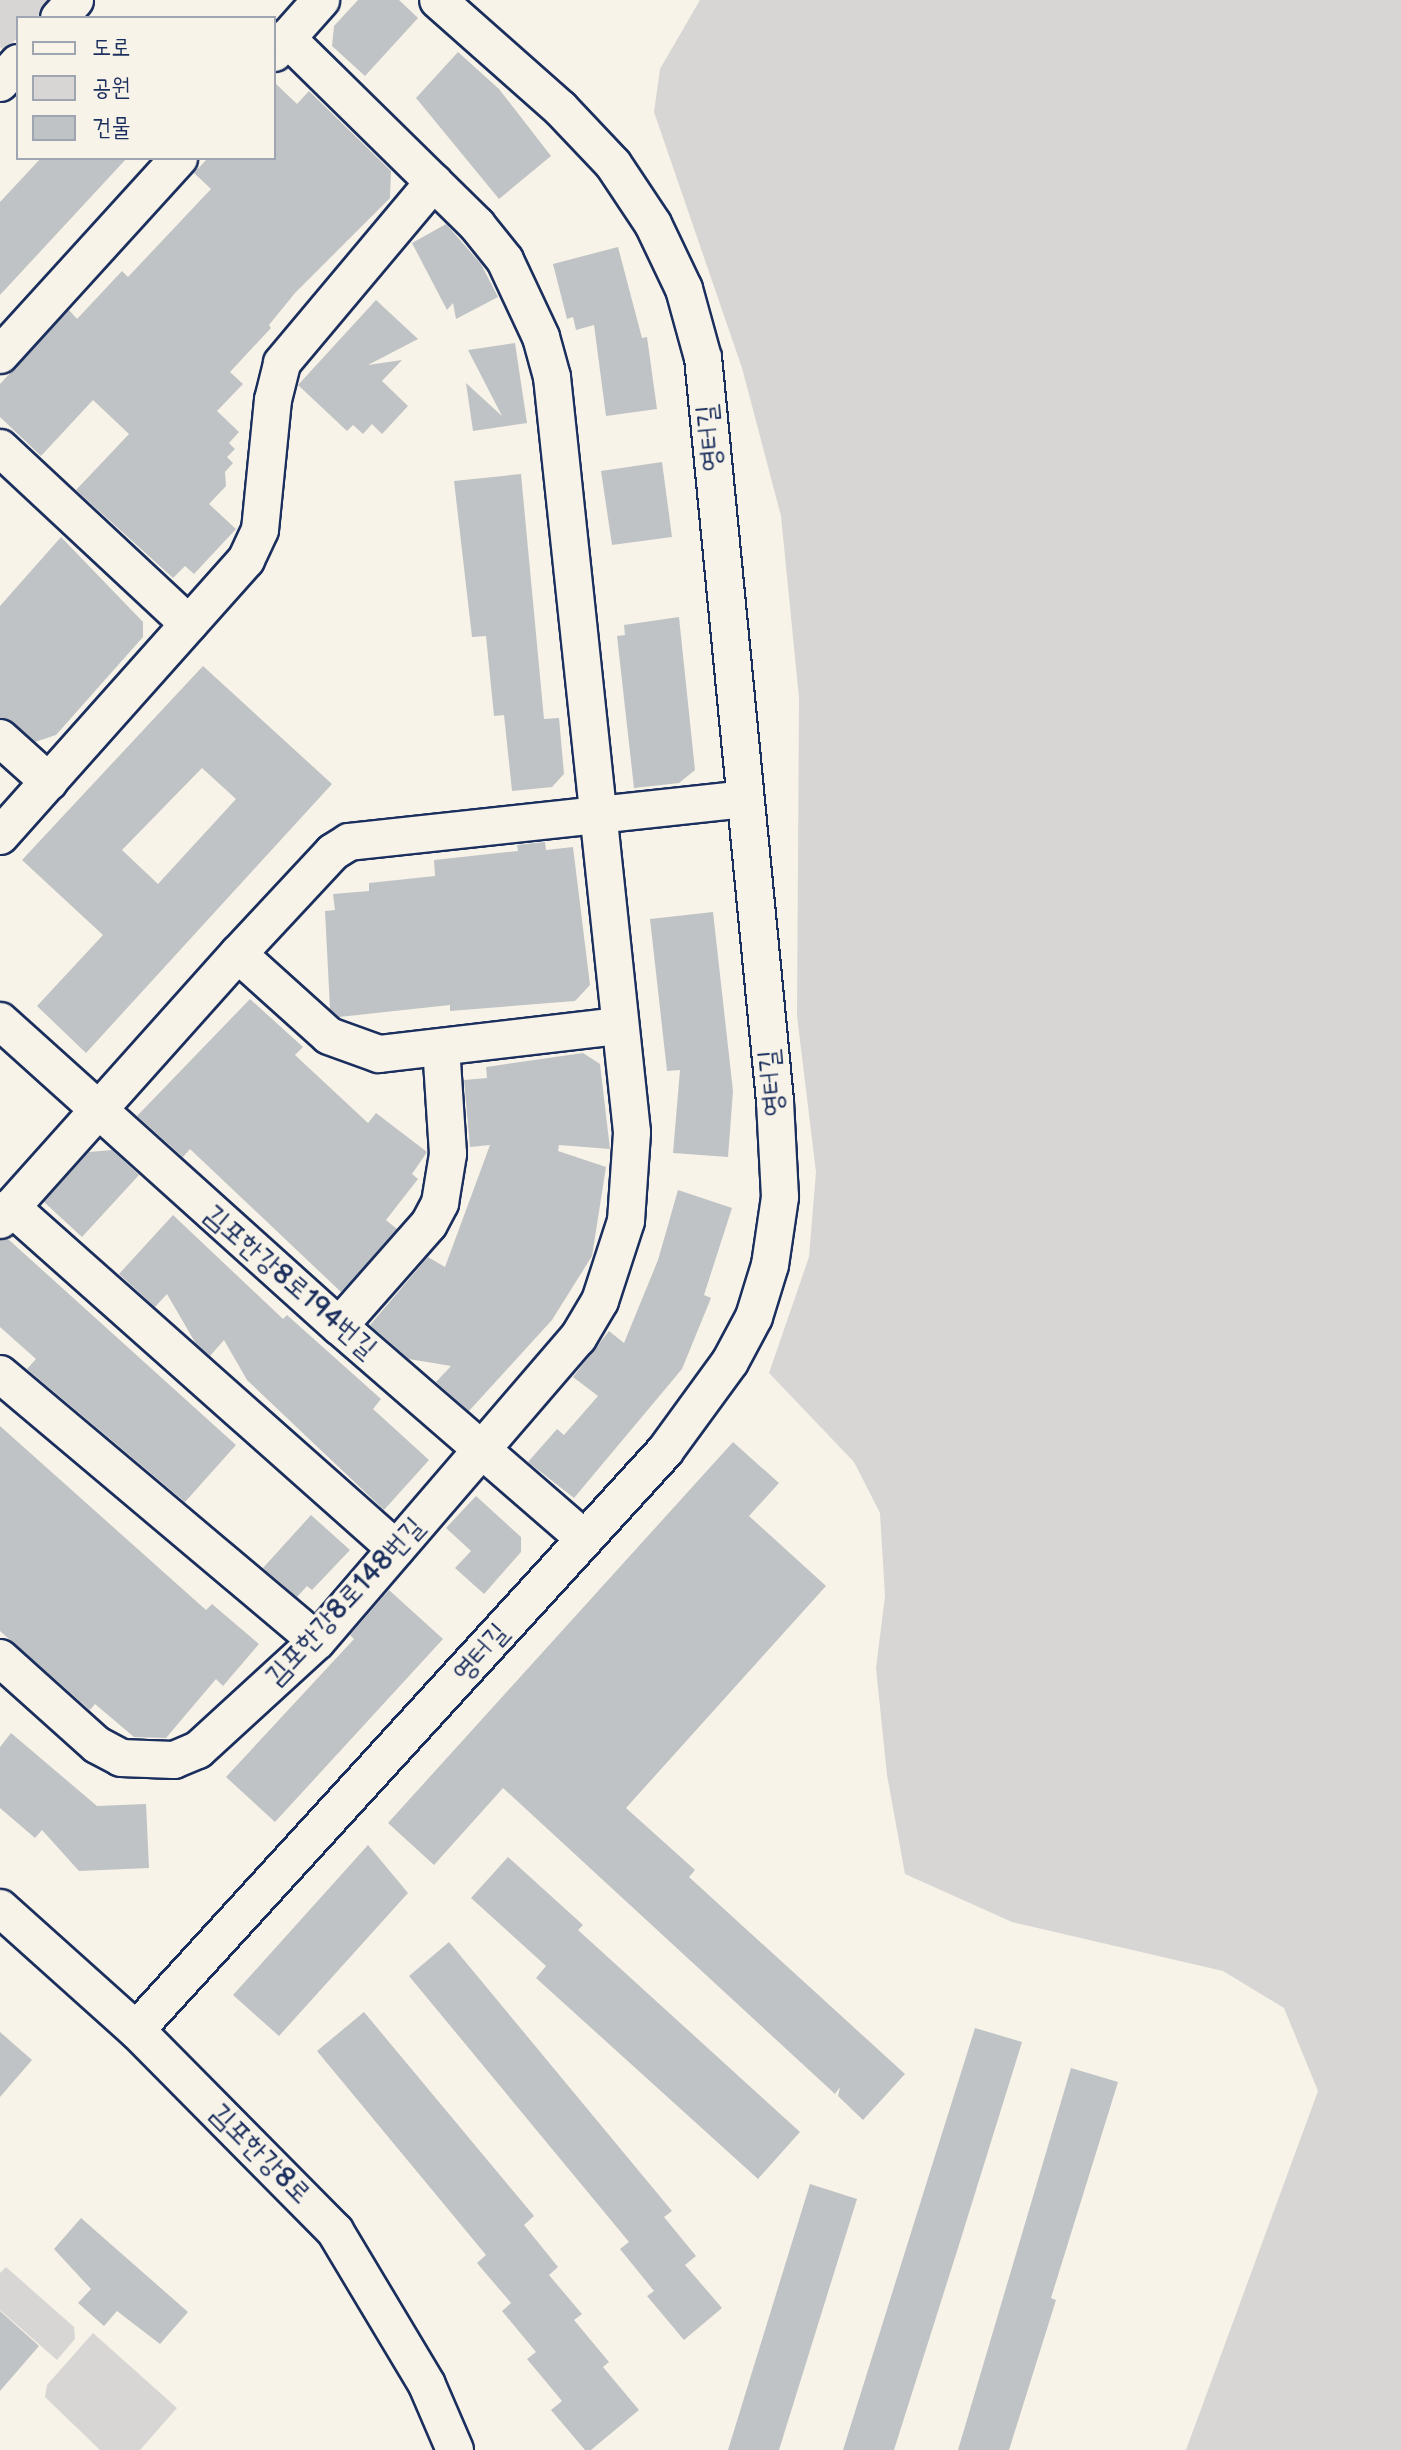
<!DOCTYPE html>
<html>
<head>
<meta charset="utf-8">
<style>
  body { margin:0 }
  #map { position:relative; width:1401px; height:2450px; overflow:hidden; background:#f7f3e8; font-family:"Balsamiq Sans","Poor Story",sans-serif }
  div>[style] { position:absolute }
  .green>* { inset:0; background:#d7d6d4 }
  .building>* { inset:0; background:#c0c3c5 }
  .roads { filter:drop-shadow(2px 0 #1b2f5e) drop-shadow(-2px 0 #1b2f5e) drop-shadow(0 2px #1b2f5e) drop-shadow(0 -2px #1b2f5e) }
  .minor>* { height:36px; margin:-18px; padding:0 18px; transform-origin:18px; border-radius:18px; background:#f7f3e8 }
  span { translate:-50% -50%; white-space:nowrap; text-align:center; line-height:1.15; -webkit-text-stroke:6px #f7f3e8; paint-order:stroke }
  .street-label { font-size:28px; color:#1b2f5e }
  .legend { position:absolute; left:16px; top:16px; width:260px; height:144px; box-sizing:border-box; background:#f7f3e8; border:2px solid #9fa5b1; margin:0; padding:10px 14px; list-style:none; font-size:24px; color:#1b2f5e }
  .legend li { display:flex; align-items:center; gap:16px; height:40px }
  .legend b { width:40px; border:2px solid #9fa5b1 }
</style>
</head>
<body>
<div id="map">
  <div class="green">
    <div style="clip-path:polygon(0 0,52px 0,36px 18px,18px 18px,18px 37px,4px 52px,0 47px)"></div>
    <div style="clip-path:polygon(700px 0,1401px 0,1401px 2450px,1186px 2450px,1318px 2091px,1284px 2008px,1223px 1971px,1012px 1922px,905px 1874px,887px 1775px,876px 1668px,885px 1596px,880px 1513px,854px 1462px,769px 1373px,809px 1257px,816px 1172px,797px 1016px,799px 698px,781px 516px,742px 368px,654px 112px,660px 69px)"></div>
    <div style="clip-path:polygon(6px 2267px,74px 2327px,75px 2339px,57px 2360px,0 2310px,0 2273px)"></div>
    <div style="clip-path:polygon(93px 2333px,177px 2408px,140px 2450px,100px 2450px,45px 2397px,47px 2385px)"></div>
  </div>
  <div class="building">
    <div style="clip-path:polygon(358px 0,399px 0,418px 18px,365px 76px,332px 46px,334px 26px)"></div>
    <div style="clip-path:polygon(458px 52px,499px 89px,551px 156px,499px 199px,416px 98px)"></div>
    <div style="clip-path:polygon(274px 82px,297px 104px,309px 91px,391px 171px,390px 198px,295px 293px,269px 325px,271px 328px,230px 372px,243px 384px,217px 411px,239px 432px,229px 443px,235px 449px,227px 457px,233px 463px,225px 472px,226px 486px,209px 504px,236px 529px,194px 574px,185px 566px,173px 578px,76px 490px,129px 434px,93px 400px,41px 456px,0 417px,0 384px,69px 310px,77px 319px,122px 271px,128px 277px,211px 189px,194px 173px,208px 158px,274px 158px)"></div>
    <div style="clip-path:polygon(41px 158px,127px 158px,0 295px,0 202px)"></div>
    <div style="clip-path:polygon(446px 224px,481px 264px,498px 297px,456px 319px,453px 303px,447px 310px,412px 243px)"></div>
    <div style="clip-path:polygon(618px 247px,642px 338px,647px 337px,657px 409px,606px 416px,594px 325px,576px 330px,573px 317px,567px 319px,553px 264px)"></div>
    <div style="clip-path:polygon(376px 300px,418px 339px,368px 365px,402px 360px,382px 381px,408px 406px,382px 434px,372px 424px,363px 434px,353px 425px,347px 431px,298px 385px)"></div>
    <div style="clip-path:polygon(515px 343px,527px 423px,473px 431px,466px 383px,502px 416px,468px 350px)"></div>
    <div style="clip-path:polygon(662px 462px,672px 537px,612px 545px,601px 471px)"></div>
    <div style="clip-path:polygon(521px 474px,544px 719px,559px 718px,564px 774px,552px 787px,512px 791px,504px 715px,494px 716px,486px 636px,472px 637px,454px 481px)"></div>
    <div style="clip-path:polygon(61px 537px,143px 622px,143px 637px,56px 735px,35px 742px,0 718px,0 606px)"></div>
    <div style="clip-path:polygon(679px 617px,695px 770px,679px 783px,634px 788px,617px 636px,625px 635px,624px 625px)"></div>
    <div style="clip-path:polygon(evenodd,203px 666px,332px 784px,86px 1053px,37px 1006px,103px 935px,22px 860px,203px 666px,202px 768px,236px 799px,158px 884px,122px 850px,202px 768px)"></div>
    <div style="clip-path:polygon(545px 842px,546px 850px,573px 847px,590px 985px,575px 1001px,450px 1011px,450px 1005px,339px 1017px,330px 1009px,325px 911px,335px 910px,333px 894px,369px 891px,369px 883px,435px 876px,434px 860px,518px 851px,517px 845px)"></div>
    <div style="clip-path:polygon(713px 912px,733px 1091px,728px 1157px,673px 1153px,680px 1070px,667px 1071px,650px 919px)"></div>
    <div style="clip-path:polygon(250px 999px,303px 1047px,295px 1055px,368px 1123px,376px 1113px,427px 1152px,412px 1174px,418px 1179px,386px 1220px,397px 1229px,341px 1292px,190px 1149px,183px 1157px,137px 1116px)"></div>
    <div style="clip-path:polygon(583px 1053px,600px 1064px,610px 1149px,559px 1145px,558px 1151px,606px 1167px,592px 1256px,552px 1320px,469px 1411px,436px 1382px,451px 1366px,409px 1359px,370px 1325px,428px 1257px,445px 1267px,490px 1145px,470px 1147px,464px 1080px,487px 1078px,486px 1067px)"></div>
    <div style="clip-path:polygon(112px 1150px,139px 1175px,82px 1237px,44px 1202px,89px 1152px)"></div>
    <div style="clip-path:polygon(678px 1190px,732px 1208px,704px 1295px,711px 1298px,682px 1369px,574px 1498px,528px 1462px,557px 1429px,564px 1435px,598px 1396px,573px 1377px,609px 1331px,624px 1343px,658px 1260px)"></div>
    <div style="clip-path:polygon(173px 1215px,283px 1319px,287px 1315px,381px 1399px,373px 1409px,429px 1460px,384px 1510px,247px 1380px,224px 1340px,210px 1356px,196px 1344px,167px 1294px,155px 1307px,119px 1274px)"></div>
    <div style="clip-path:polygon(8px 1239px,236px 1445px,185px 1502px,27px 1369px,36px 1359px,0 1327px,0 1240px)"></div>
    <div style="clip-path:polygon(0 1426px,206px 1610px,212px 1604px,259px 1644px,223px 1686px,216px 1679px,166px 1738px,134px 1737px,95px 1704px,90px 1710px,0 1631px)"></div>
    <div style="clip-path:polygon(733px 1442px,779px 1483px,749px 1516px,826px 1586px,626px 1808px,695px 1870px,689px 1877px,905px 2074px,863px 2120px,838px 2096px,840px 2087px,835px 2094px,503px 1788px,434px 1865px,388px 1823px)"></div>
    <div style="clip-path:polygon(476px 1496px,521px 1537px,521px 1552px,484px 1594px,455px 1568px,471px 1551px,446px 1528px)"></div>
    <div style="clip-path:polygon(311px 1515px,350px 1550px,312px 1590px,307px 1586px,297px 1597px,263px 1568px)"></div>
    <div style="clip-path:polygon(389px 1590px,443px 1639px,275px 1822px,226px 1777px,354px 1639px,350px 1635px)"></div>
    <div style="clip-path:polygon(11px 1733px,97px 1806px,146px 1804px,149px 1868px,79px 1871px,42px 1830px,35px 1838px,0 1808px,0 1747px)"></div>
    <div style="clip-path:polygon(368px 1845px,408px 1893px,279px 2036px,233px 1995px)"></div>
    <div style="clip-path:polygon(508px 1857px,583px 1925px,578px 1930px,800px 2132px,758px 2179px,536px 1978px,546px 1966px,471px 1898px)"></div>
    <div style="clip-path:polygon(449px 1942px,672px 2211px,664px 2217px,696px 2256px,685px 2265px,722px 2308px,684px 2340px,647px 2296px,654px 2291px,620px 2249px,629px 2242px,409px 1976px)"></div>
    <div style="clip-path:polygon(364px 2012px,534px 2216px,524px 2225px,558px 2267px,549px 2275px,582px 2314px,574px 2320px,609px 2362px,603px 2367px,639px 2410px,591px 2450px,585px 2450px,551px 2410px,562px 2401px,527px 2359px,536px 2352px,502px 2311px,511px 2303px,477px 2263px,486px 2255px,317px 2051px)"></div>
    <div style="clip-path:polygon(975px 2028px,1022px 2042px,958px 2248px,894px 2450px,843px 2450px)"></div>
    <div style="clip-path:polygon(0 2032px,32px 2060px,0 2097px)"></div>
    <div style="clip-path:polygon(1071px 2068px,1118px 2082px,1051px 2298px,1056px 2300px,1009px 2450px,958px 2450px)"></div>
    <div style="clip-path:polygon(810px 2184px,857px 2199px,779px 2450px,728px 2450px)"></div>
    <div style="clip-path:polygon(81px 2218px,188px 2312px,160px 2344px,117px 2311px,104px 2326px,78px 2303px,91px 2289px,54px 2249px)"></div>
    <div style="clip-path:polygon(0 2311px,39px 2346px,0 2391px)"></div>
  </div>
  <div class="roads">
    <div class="minor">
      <div style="left:59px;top:18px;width:24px;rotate:-48deg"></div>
      <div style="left:274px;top:53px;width:71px;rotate:-48.4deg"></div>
      <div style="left:0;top:83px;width:27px;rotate:-48deg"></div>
      <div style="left:0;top:355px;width:266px;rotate:-47.7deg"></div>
      <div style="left:0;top:448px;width:258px;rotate:43deg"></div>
      <div style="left:0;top:738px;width:66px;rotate:41.9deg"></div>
      <div style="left:0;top:836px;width:370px;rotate:-48.3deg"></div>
      <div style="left:246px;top:560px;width:33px;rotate:-65deg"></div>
      <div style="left:260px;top:530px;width:131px;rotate:-84.3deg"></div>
      <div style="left:273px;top:400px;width:38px;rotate:-76deg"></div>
      <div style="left:282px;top:363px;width:236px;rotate:-50deg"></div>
      <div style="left:238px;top:954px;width:122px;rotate:42deg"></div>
      <div style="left:329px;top:1036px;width:53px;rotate:19.8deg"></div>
      <div style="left:379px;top:1054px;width:241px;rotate:-6.7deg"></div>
      <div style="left:0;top:1021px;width:456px;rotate:42deg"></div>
      <div style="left:339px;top:1326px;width:325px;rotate:40.9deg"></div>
      <div style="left:11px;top:1207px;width:515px;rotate:41.62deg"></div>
      <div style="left:0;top:1220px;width:357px;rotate:-48.2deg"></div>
      <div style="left:238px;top:954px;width:139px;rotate:-47deg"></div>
      <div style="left:333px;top:852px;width:19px;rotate:-32deg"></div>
      <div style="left:349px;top:842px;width:396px;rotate:-6.2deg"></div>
      <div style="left:339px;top:1326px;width:136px;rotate:-48.6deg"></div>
      <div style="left:429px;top:1224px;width:24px;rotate:-62deg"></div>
      <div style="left:440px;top:1203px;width:50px;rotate:-80.7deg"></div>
      <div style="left:448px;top:1154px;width:107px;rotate:-93.7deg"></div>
      <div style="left:0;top:1374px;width:414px;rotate:40.1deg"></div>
      <div style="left:0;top:1658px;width:130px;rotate:41.9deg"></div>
      <div style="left:97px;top:1745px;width:27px;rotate:28deg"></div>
      <div style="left:121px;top:1758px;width:53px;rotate:2.2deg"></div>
      <div style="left:174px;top:1760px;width:26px;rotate:-23deg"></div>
      <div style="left:198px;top:1750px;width:161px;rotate:-42.5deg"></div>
      <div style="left:317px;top:1641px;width:400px;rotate:-49.3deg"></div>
      <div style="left:578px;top:1338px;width:43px;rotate:-59.3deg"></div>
      <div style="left:600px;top:1301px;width:84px;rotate:-72deg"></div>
      <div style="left:626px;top:1221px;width:89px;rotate:-86.1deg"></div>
      <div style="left:632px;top:1132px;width:759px;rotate:-96.05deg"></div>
      <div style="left:552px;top:377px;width:41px;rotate:-105.4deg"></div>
      <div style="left:541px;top:337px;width:85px;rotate:-115.1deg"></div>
      <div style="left:505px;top:260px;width:45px;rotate:-128.7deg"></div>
      <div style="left:477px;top:225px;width:267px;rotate:-135.5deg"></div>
      <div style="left:0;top:1908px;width:183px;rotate:41.9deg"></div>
      <div style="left:136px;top:2030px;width:283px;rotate:45.3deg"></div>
      <div style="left:335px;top:2231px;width:179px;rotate:59.1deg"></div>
      <div style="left:427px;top:2385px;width:71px;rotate:66.7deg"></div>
      <div style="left:136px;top:2030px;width:784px;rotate:-47.58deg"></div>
      <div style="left:665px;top:1451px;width:110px;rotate:-53.9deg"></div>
      <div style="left:730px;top:1362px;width:51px;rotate:-61.9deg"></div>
      <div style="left:754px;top:1317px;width:54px;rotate:-72.9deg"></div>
      <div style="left:770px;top:1265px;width:69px;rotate:-81.6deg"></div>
      <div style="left:780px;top:1197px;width:96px;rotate:-93deg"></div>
      <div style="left:775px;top:1101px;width:746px;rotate:-95.53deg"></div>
      <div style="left:703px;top:358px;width:72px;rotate:-105.4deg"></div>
      <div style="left:684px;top:289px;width:72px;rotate:-115.5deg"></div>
      <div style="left:653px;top:224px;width:72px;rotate:-123.7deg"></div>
      <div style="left:613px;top:164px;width:76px;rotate:-133.4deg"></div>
      <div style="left:561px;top:109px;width:164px;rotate:-138.5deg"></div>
    </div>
  </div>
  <div class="street-label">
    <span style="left:710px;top:438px;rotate:-95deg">영터길</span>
    <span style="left:772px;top:1083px;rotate:-95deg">영터길</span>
    <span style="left:290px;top:1282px;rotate:41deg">김포한강8로194번길</span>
    <span style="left:345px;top:1602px;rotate:-47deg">김포한강8로148번길</span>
    <span style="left:481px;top:1653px;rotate:-48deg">영터길</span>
    <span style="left:260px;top:2154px;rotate:45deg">김포한강8로</span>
  </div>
  <ul class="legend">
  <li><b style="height:10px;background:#f7f3e8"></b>도로</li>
  <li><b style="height:22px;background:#d7d6d4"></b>공원</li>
  <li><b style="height:22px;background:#c0c3c5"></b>건물</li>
  </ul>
</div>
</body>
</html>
